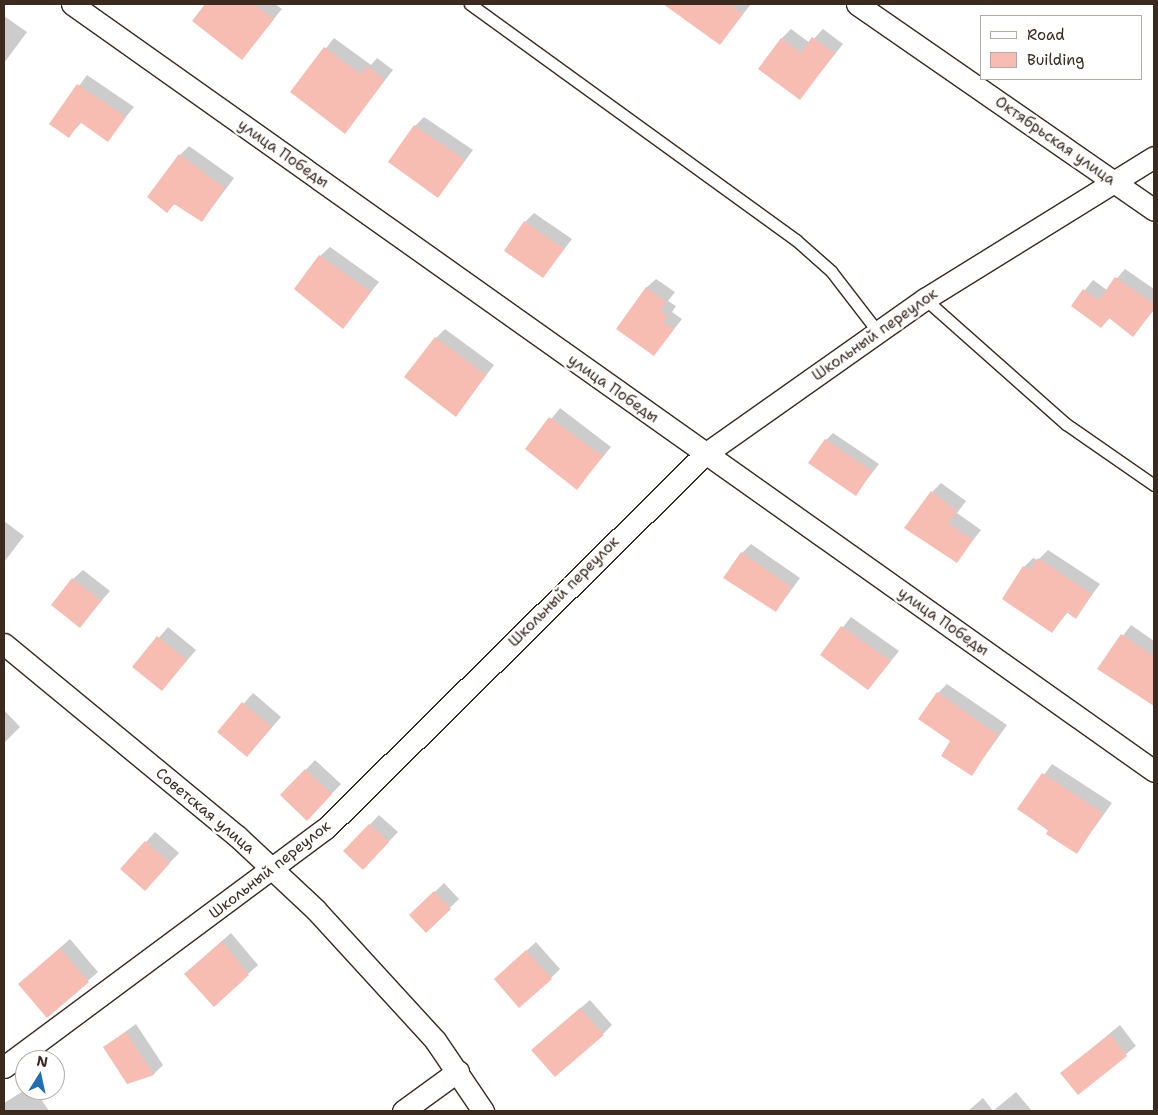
<!DOCTYPE html>
<html>
<head>
<meta charset="utf-8">
<style>
  body { margin:0 }
  #map { position:relative; width:1158px; height:1115px; overflow:hidden; background:#fff; font-family:"Shantell Sans",sans-serif }
  div>[style] { position:absolute }
  .shadow>* { inset:0; background:#0003 }
  .building>* { inset:0; background:#f8bdb2 }
  .roads { filter:drop-shadow(1px 0 #3b2a1e) drop-shadow(-1px 0 #3b2a1e) drop-shadow(0 1px #3b2a1e) drop-shadow(0 -1px #3b2a1e) }
  .service>* { height:11px; margin:-5.5px; padding:0 5.5px; transform-origin:5.5px; border-radius:5.5px; background:#fff }
  .minor>* { height:21px; margin:-10.5px; padding:0 10.5px; transform-origin:10.5px; border-radius:10.5px; background:#fff }
  span { translate:-50% -50%; white-space:nowrap; text-align:center; line-height:1.15; -webkit-text-stroke:5px #fff; paint-order:stroke }
  .street-label { font-size:15px; color:#3b2a1e }
  .frame { position:absolute; inset:0; border:5px solid #3b2a1e; pointer-events:none }
  .legend { position:absolute; left:980px; top:15px; width:162px; height:65px; box-sizing:border-box; background:#fff; border:1px solid #b1aaa5; margin:0; padding:6px 9px; list-style:none; font-size:15px; color:#3b2a1e }
  .legend li { display:flex; align-items:center; gap:10px; height:25px }
  .legend b { width:25px; border:1px solid #b1aaa5 }
  .north { position:absolute; left:15px; top:1050px; width:50px; height:50px; box-sizing:border-box; background:#fff; border:1px solid #b1aaa5; border-radius:50%; rotate:10deg; font-size:14px; font-weight:700; line-height:20px; text-align:center; color:#3b2a1e }
  .north::after { content:''; display:block; margin:auto; width:18px; height:22px; background:#1f6fb2; clip-path:polygon(50% 0,100% 100%,50% 72%,0 100%) }
</style>
</head>
<body>
<div id="map">
  <div class="shadow">
    <div style="clip-path:polygon(207px 4px,275px 4px,282px 9px,242px 58px,194px 20px)"></div>
    <div style="clip-path:polygon(688px 4px,751px 4px,720px 43px,680px 14px)"></div>
    <div style="clip-path:polygon(4px 16px,27px 32px,4px 63px)"></div>
    <div style="clip-path:polygon(791px 29px,810px 43px,823px 29px,843px 44px,800px 98px,782px 38px)"></div>
    <div style="clip-path:polygon(334px 38px,371px 65px,377px 58px,393px 70px,344px 132px,292px 92px)"></div>
    <div style="clip-path:polygon(87px 75px,134px 107px,107px 140px,82px 122px,69px 136px,51px 124px)"></div>
    <div style="clip-path:polygon(424px 117px,473px 150px,438px 197px,415px 126px)"></div>
    <div style="clip-path:polygon(189px 146px,234px 178px,202px 221px,176px 203px,167px 211px,180px 155px)"></div>
    <div style="clip-path:polygon(534px 213px,572px 239px,543px 277px,525px 222px)"></div>
    <div style="clip-path:polygon(330px 247px,379px 282px,343px 327px,320px 256px)"></div>
    <div style="clip-path:polygon(1125px 269px,1154px 289px,1154px 310px,1133px 335px,1110px 318px,1101px 327px,1072px 306px,1093px 280px,1107px 290px)"></div>
    <div style="clip-path:polygon(656px 279px,675px 292px,668px 301px,676px 306px,672px 312px,682px 319px,654px 355px,646px 288px)"></div>
    <div style="clip-path:polygon(445px 329px,494px 365px,456px 415px,436px 338px)"></div>
    <div style="clip-path:polygon(560px 408px,611px 447px,577px 488px,527px 449px)"></div>
    <div style="clip-path:polygon(833px 433px,879px 464px,856px 494px,826px 440px)"></div>
    <div style="clip-path:polygon(941px 483px,966px 501px,957px 513px,981px 530px,956px 562px,932px 492px)"></div>
    <div style="clip-path:polygon(4px 521px,24px 536px,4px 562px)"></div>
    <div style="clip-path:polygon(751px 544px,800px 578px,776px 611px,742px 553px)"></div>
    <div style="clip-path:polygon(1048px 550px,1100px 584px,1076px 617px,1068px 612px,1052px 632px,1024px 567px,1033px 558px,1038px 560px)"></div>
    <div style="clip-path:polygon(83px 570px,110px 591px,80px 626px,73px 579px)"></div>
    <div style="clip-path:polygon(851px 617px,899px 651px,868px 689px,821px 655px)"></div>
    <div style="clip-path:polygon(1131px 625px,1154px 641px,1154px 704px,1099px 668px)"></div>
    <div style="clip-path:polygon(168px 627px,196px 650px,162px 690px,134px 667px)"></div>
    <div style="clip-path:polygon(947px 684px,1007px 725px,972px 774px,952px 741px,938px 693px)"></div>
    <div style="clip-path:polygon(253px 693px,281px 717px,247px 756px,219px 732px)"></div>
    <div style="clip-path:polygon(4px 710px,20px 727px,4px 743px)"></div>
    <div style="clip-path:polygon(315px 760px,341px 784px,316px 810px,282px 795px)"></div>
    <div style="clip-path:polygon(1052px 764px,1112px 803px,1077px 852px,1019px 809px)"></div>
    <div style="clip-path:polygon(379px 815px,398px 832px,372px 859px,345px 851px)"></div>
    <div style="clip-path:polygon(155px 832px,179px 853px,145px 889px,146px 842px)"></div>
    <div style="clip-path:polygon(444px 883px,459px 899px,426px 931px,411px 915px)"></div>
    <div style="clip-path:polygon(231px 933px,258px 965px,214px 1005px,195px 965px)"></div>
    <div style="clip-path:polygon(70px 939px,98px 972px,47px 1016px,29px 975px)"></div>
    <div style="clip-path:polygon(536px 942px,560px 969px,551px 978px,505px 970px)"></div>
    <div style="clip-path:polygon(590px 1000px,612px 1025px,603px 1034px,542px 1041px)"></div>
    <div style="clip-path:polygon(136px 1024px,163px 1065px,154px 1074px,127px 1082px,104px 1047px)"></div>
    <div style="clip-path:polygon(1120px 1025px,1136px 1046px,1078px 1093px,1062px 1073px)"></div>
    <div style="clip-path:polygon(25px 1090px,35px 1090px,49px 1111px,4px 1111px,4px 1103px)"></div>
    <div style="clip-path:polygon(1016px 1092px,1032px 1111px,968px 1111px,983px 1098px,993px 1111px)"></div>
  </div>
  <div class="building">
    <div style="clip-path:polygon(205px 4px,254px 4px,274px 19px,242px 60px,192px 21px)"></div>
    <div style="clip-path:polygon(663px 4px,729px 4px,743px 14px,720px 45px)"></div>
    <div style="clip-path:polygon(812px 37px,835px 53px,800px 100px,758px 69px,781px 38px,801px 53px)"></div>
    <div style="clip-path:polygon(324px 47px,361px 74px,367px 66px,385px 80px,345px 134px,290px 92px)"></div>
    <div style="clip-path:polygon(77px 84px,126px 117px,108px 142px,80px 122px,69px 138px,49px 124px)"></div>
    <div style="clip-path:polygon(414px 125px,465px 160px,438px 198px,388px 162px)"></div>
    <div style="clip-path:polygon(179px 154px,225px 188px,202px 222px,174px 204px,167px 213px,147px 197px)"></div>
    <div style="clip-path:polygon(524px 221px,564px 249px,543px 278px,504px 251px)"></div>
    <div style="clip-path:polygon(319px 255px,371px 292px,343px 329px,294px 289px)"></div>
    <div style="clip-path:polygon(1115px 277px,1154px 304px,1154px 309px,1133px 337px,1109px 318px,1101px 328px,1071px 306px,1083px 289px,1099px 300px)"></div>
    <div style="clip-path:polygon(646px 287px,666px 302px,660px 310px,668px 316px,663px 322px,674px 329px,654px 356px,616px 329px)"></div>
    <div style="clip-path:polygon(435px 337px,486px 375px,456px 417px,404px 377px)"></div>
    <div style="clip-path:polygon(549px 417px,603px 456px,577px 490px,525px 449px)"></div>
    <div style="clip-path:polygon(825px 439px,872px 471px,856px 496px,808px 463px)"></div>
    <div style="clip-path:polygon(931px 491px,957px 511px,948px 523px,973px 540px,957px 563px,904px 528px)"></div>
    <div style="clip-path:polygon(741px 552px,791px 587px,776px 612px,723px 578px)"></div>
    <div style="clip-path:polygon(1038px 558px,1092px 594px,1076px 619px,1066px 612px,1052px 633px,1002px 599px,1023px 566px,1030px 570px)"></div>
    <div style="clip-path:polygon(72px 578px,101px 601px,80px 628px,51px 605px)"></div>
    <div style="clip-path:polygon(841px 626px,891px 661px,868px 690px,820px 655px)"></div>
    <div style="clip-path:polygon(1121px 634px,1154px 656px,1154px 706px,1097px 669px)"></div>
    <div style="clip-path:polygon(157px 636px,187px 660px,162px 691px,132px 667px)"></div>
    <div style="clip-path:polygon(937px 692px,998px 735px,972px 776px,941px 756px,950px 741px,918px 719px)"></div>
    <div style="clip-path:polygon(242px 702px,272px 727px,247px 757px,217px 732px)"></div>
    <div style="clip-path:polygon(305px 769px,332px 794px,307px 821px,280px 795px)"></div>
    <div style="clip-path:polygon(1042px 773px,1103px 813px,1077px 854px,1046px 834px,1048px 830px,1017px 809px)"></div>
    <div style="clip-path:polygon(369px 824px,389px 842px,363px 870px,343px 851px)"></div>
    <div style="clip-path:polygon(145px 841px,170px 863px,145px 891px,120px 869px)"></div>
    <div style="clip-path:polygon(434px 891px,451px 909px,426px 933px,409px 915px)"></div>
    <div style="clip-path:polygon(222px 941px,249px 975px,214px 1007px,184px 974px)"></div>
    <div style="clip-path:polygon(60px 948px,89px 982px,47px 1018px,18px 984px)"></div>
    <div style="clip-path:polygon(526px 950px,552px 979px,519px 1008px,494px 979px)"></div>
    <div style="clip-path:polygon(580px 1008px,604px 1035px,555px 1077px,531px 1050px)"></div>
    <div style="clip-path:polygon(126px 1032px,154px 1075px,127px 1084px,103px 1047px)"></div>
    <div style="clip-path:polygon(1110px 1034px,1127px 1056px,1078px 1095px,1060px 1073px)"></div>
  </div>
  <div class="roads">
    <div class="service">
      <div style="left:470px;top:4px;width:402px;rotate:35.9deg"></div>
      <div style="left:796px;top:240px;width:47px;rotate:41.5deg"></div>
      <div style="left:831px;top:271px;width:77px;rotate:52.4deg"></div>
      <div style="left:925px;top:299px;width:188px;rotate:41.6deg"></div>
      <div style="left:1066px;top:424px;width:107px;rotate:34.7deg"></div>
    </div>
    <div class="minor">
      <div style="left:72px;top:4px;width:1326px;rotate:35.33deg"></div>
      <div style="left:857px;top:4px;width:361px;rotate:34.7deg"></div>
      <div style="left:4px;top:644px;width:302px;rotate:39.5deg"></div>
      <div style="left:237px;top:836px;width:107px;rotate:43.1deg"></div>
      <div style="left:315px;top:909px;width:178px;rotate:47.5deg"></div>
      <div style="left:435px;top:1040px;width:86px;rotate:55.9deg"></div>
      <div style="left:4px;top:1067px;width:401px;rotate:-36.6deg"></div>
      <div style="left:326px;top:828px;width:532px;rotate:-44.62deg"></div>
      <div style="left:705px;top:454px;width:269px;rotate:-35.2deg"></div>
      <div style="left:925px;top:299px;width:269px;rotate:-31.8deg"></div>
      <div style="left:403px;top:1111px;width:68px;rotate:-36deg"></div>
    </div>
  </div>
  <div class="street-label">
    <span style="left:1055px;top:141px;rotate:35deg">Октябрьская улица</span>
    <span style="left:283px;top:154px;rotate:35deg">улица Победы</span>
    <span style="left:875px;top:335px;rotate:-35deg">Школьный переулок</span>
    <span style="left:613px;top:389px;rotate:35deg">улица Победы</span>
    <span style="left:564px;top:592px;rotate:-45deg">Школьный переулок</span>
    <span style="left:943px;top:622px;rotate:35deg">улица Победы</span>
    <span style="left:205px;top:811px;rotate:40deg">Советская улица</span>
    <span style="left:270px;top:870px;rotate:-38deg">Школьный переулок</span>
  </div>
  <div class="frame"></div>
  <ul class="legend">
  <li><b style="height:6px;background:#fff"></b>Road</li>
  <li><b style="height:14px;background:#f8bdb2"></b>Building</li>
  </ul>
  <div class="north">N</div>
</div>
</body>
</html>
